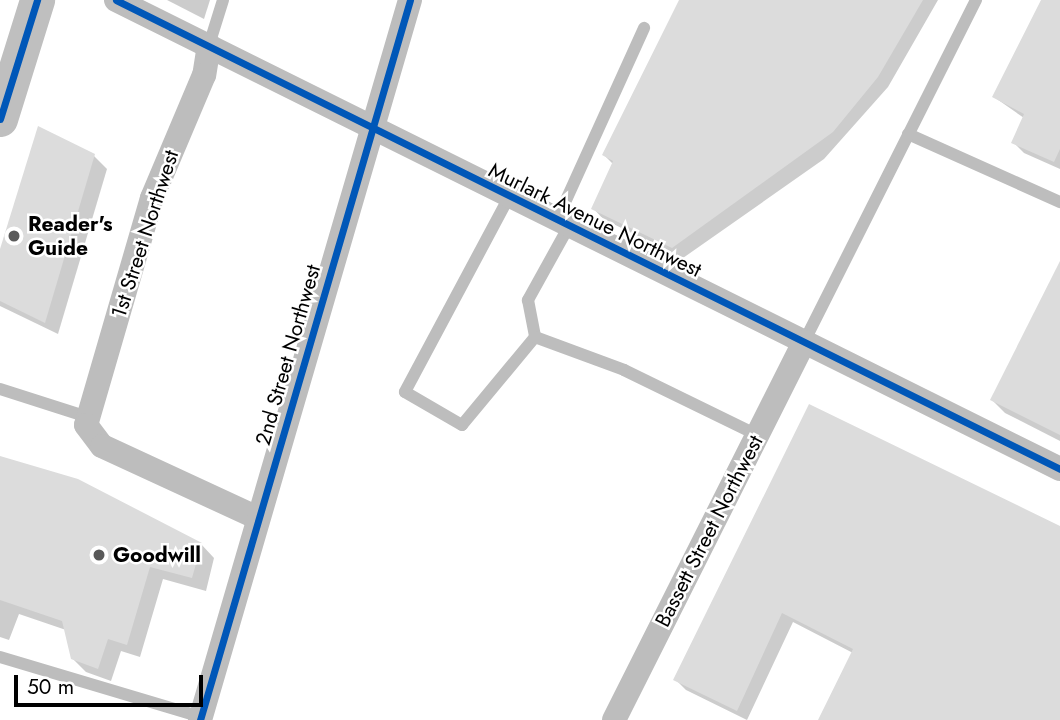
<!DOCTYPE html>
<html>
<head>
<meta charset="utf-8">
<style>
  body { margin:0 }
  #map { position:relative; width:1060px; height:720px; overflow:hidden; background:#fff; font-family:Jost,sans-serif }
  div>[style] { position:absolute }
  .shadow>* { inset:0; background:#0003 }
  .building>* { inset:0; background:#dcdcdc }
  .service>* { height:12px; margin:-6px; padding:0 6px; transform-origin:6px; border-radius:6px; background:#bdbdbd }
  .minor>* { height:24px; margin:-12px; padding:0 12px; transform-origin:12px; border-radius:12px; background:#bdbdbd }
  .secondary>* { height:35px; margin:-17.5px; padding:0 17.5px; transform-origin:17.5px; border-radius:17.5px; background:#bfbfbf }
  .cycleway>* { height:7px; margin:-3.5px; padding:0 3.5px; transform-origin:3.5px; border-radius:3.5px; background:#0057b8 }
  .dots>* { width:19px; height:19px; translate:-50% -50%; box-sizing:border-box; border:4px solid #fff; border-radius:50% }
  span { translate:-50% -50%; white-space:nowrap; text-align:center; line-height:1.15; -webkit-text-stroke:5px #fff; paint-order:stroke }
  .street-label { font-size:21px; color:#000 }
  .poi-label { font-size:21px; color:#000; font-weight:700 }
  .left { translate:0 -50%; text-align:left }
  .scale { position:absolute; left:14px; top:675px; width:189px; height:32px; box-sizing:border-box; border:4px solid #000; border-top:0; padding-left:9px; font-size:21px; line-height:24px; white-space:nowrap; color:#000; -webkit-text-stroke:5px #fff; paint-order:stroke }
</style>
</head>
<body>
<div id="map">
  <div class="shadow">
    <div style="clip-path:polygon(167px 0,210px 0,204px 19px)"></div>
    <div style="clip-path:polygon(680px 0,938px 0,888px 87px,824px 159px,683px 258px,603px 219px,593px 208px,614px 165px,604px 155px)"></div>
    <div style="clip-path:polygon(1043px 0,1060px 0,1060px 169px,1024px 153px,1014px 143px,1024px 118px,994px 97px)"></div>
    <div style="clip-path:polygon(94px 156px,107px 169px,58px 334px,0 306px,0 255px)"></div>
    <div style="clip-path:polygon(1060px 265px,1060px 441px,1005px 413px,992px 400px)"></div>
    <div style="clip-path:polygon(810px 406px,1060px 528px,1060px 720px,820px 720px,853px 653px,793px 622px,747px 720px,686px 690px,675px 679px)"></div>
    <div style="clip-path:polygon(0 457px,201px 544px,214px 558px,206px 591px,163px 579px,140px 657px,121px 651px,111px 681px,86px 672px,73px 659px,66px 630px,19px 614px,9px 640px,0 637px)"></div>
  </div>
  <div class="building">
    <div style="clip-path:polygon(679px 0,923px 0,878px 77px,833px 132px,672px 248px,591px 209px,613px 161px,602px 155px)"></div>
    <div style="clip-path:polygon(1041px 0,1060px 0,1060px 149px,1054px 162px,1011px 143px,1024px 114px,992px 97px)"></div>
    <div style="clip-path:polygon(38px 126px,95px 154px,45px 323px,0 301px,0 249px)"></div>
    <div style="clip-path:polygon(1060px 261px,1060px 435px,990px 400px)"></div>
    <div style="clip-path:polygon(809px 404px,1060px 526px,1060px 720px,818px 720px,853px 649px,782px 613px,737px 711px,673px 680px)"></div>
    <div style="clip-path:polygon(0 456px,78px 479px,202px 543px,192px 578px,150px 567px,127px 645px,108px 639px,98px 669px,71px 659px,62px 621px,0 600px)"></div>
  </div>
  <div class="service">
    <div style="left:209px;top:45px;width:47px;rotate:-72.7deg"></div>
    <div style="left:908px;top:134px;width:167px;rotate:24.1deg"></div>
    <div style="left:509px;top:197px;width:221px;rotate:118.1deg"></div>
    <div style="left:405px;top:392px;width:66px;rotate:30.1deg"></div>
    <div style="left:462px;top:425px;width:114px;rotate:-50.3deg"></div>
    <div style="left:557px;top:220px;width:211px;rotate:-65.6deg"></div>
    <div style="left:569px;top:226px;width:85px;rotate:119deg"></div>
    <div style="left:528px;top:300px;width:38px;rotate:79deg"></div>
    <div style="left:535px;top:337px;width:95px;rotate:20.3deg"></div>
    <div style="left:624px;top:370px;width:148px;rotate:26deg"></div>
    <div style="left:804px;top:342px;width:383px;rotate:-63.3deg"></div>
    <div style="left:0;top:389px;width:92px;rotate:17.7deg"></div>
    <div style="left:0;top:657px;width:210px;rotate:16.6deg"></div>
  </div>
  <div class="minor">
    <div style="left:116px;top:0;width:1054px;rotate:26.42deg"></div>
    <div style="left:209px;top:45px;width:30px;rotate:99deg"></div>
    <div style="left:204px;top:75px;width:134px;rotate:112.9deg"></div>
    <div style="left:152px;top:198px;width:236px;rotate:106.2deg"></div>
    <div style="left:86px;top:425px;width:26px;rotate:53deg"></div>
    <div style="left:102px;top:446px;width:172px;rotate:24.8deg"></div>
    <div style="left:200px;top:720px;width:750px;rotate:-73.74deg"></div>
    <div style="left:614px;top:720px;width:423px;rotate:-63.3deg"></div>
  </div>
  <div class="secondary">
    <div style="left:0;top:119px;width:125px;rotate:-72.7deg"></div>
  </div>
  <div class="cycleway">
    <div style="left:116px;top:0;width:1054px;rotate:26.42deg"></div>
    <div style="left:0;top:119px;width:125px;rotate:-72.7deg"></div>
    <div style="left:200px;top:720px;width:750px;rotate:-73.74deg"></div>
  </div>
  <div class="dots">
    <div style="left:14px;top:236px;background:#595959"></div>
    <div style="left:99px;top:555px;background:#595959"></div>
  </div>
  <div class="street-label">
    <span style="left:595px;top:220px;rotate:26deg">Murlark Avenue Northwest</span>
    <span style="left:145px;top:234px;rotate:-72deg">1st Street Northwest</span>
    <span style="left:288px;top:355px;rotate:-74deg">2nd Street Northwest</span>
    <span style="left:709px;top:531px;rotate:-63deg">Bassett Street Northwest</span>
  </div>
  <div class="poi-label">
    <span class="left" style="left:28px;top:236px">Reader's<br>Guide</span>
    <span class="left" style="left:113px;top:555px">Goodwill</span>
  </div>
  <div class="scale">50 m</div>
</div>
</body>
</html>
